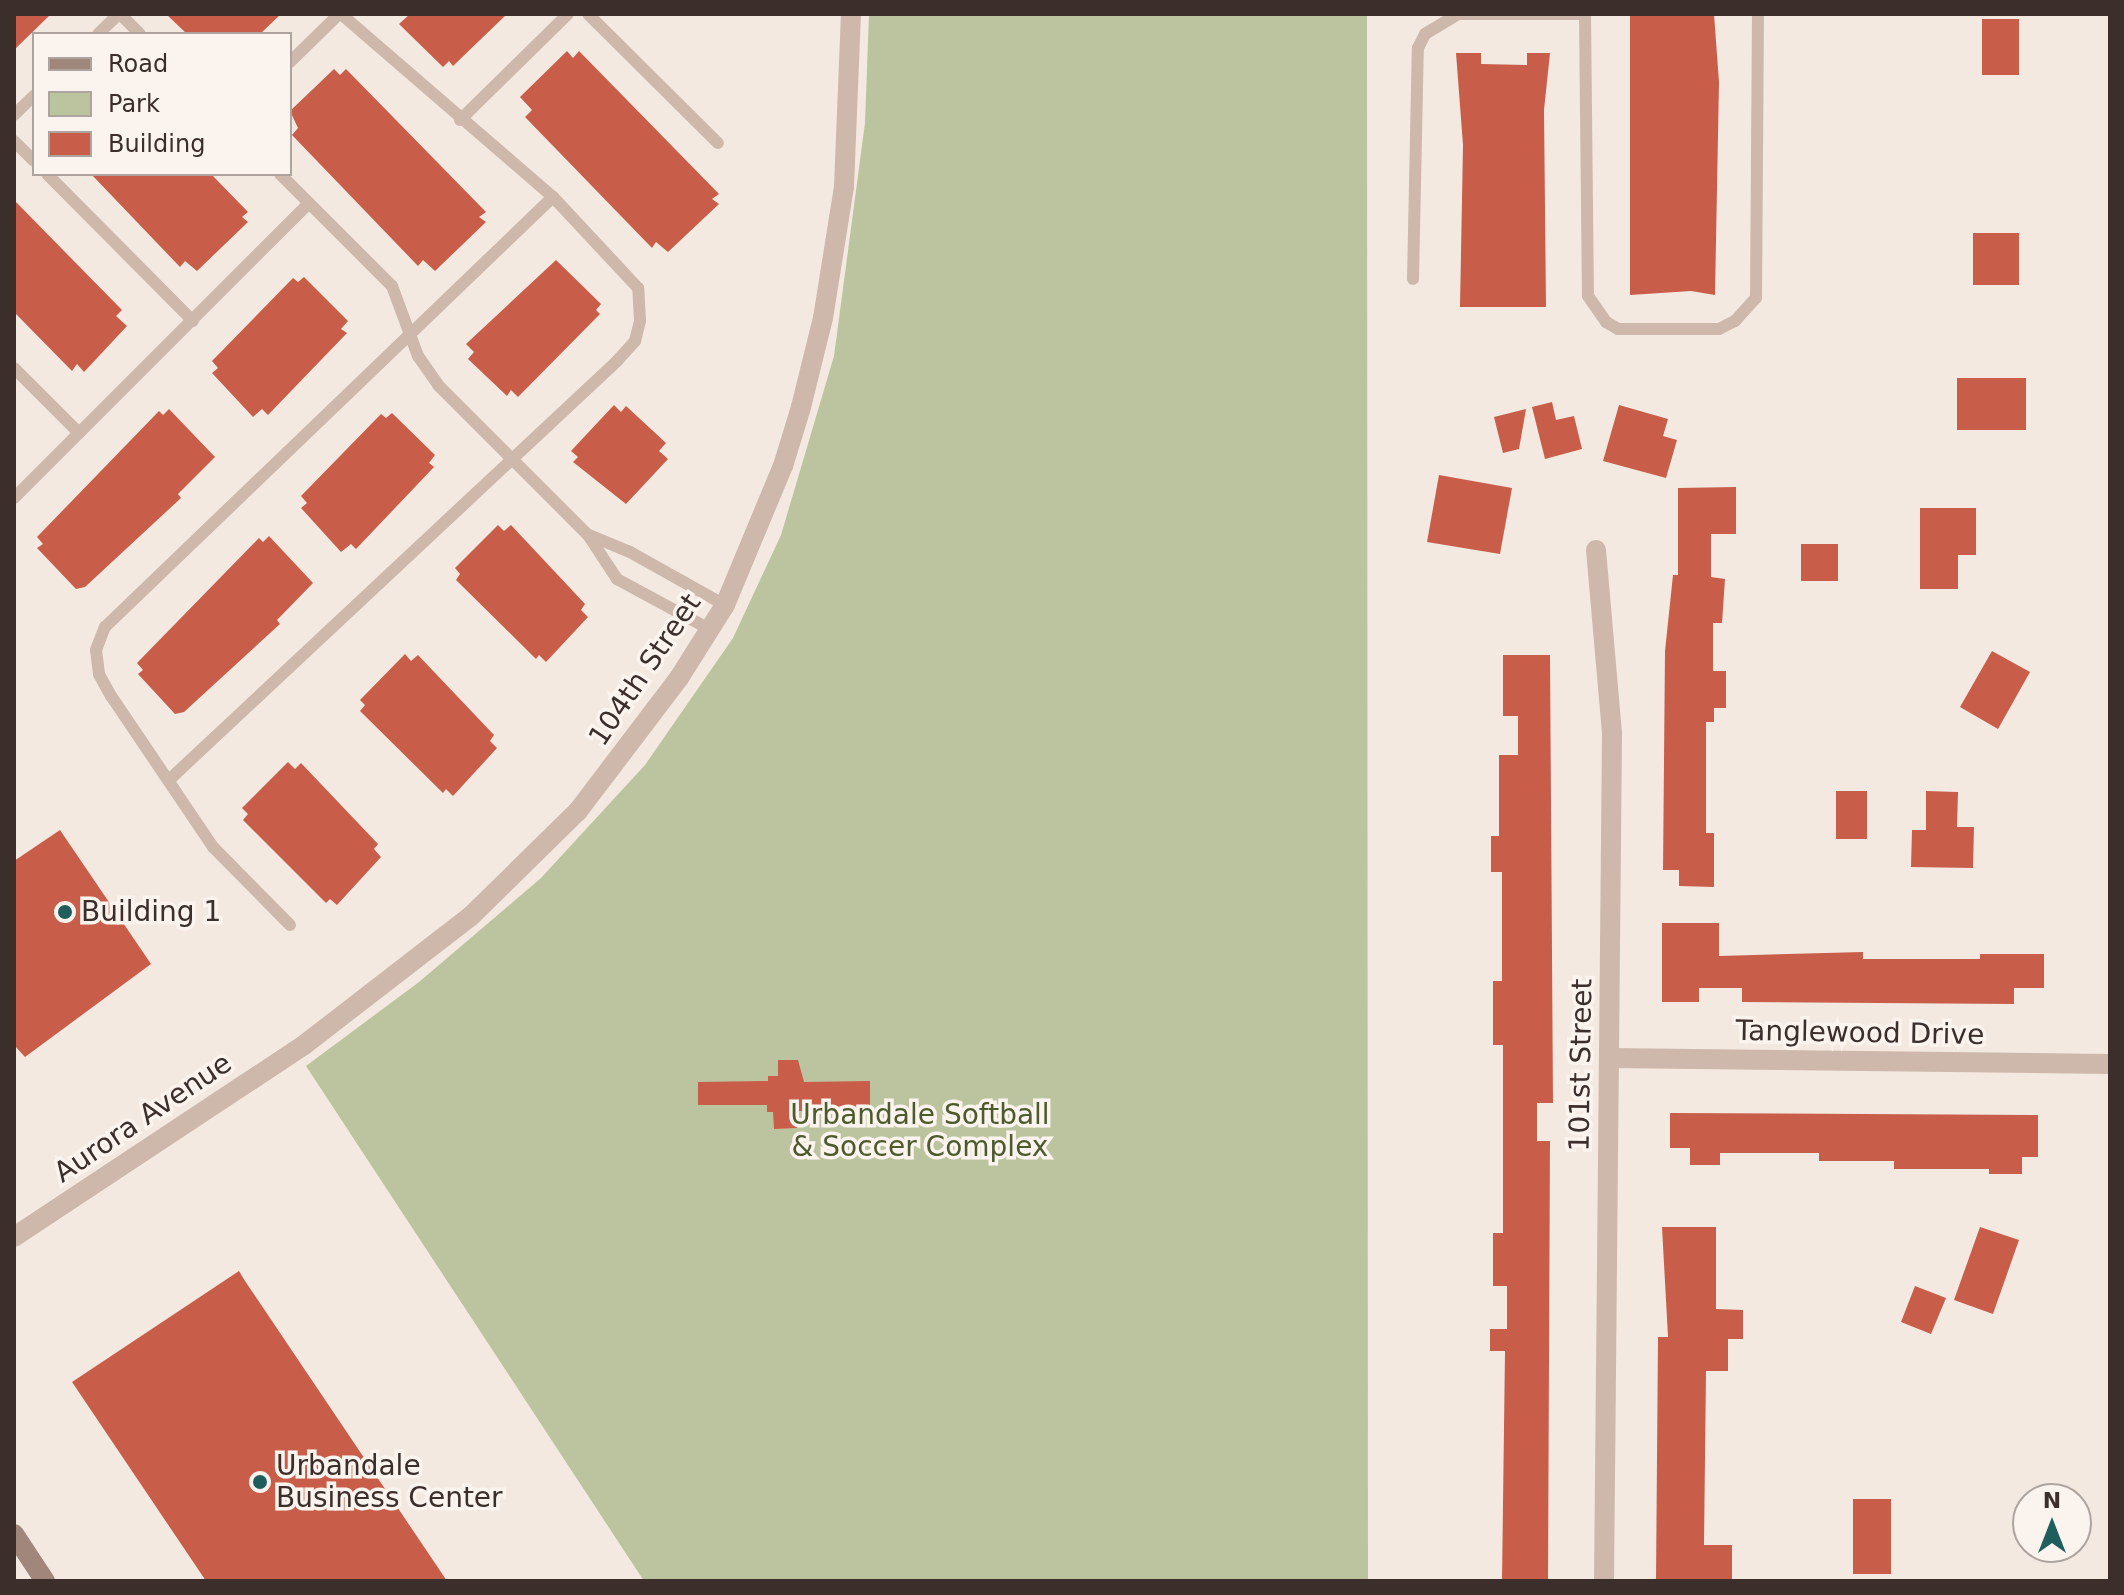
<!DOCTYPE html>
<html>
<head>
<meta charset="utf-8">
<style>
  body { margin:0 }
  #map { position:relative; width:2124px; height:1595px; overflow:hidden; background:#f4e9e0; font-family:"DejaVu Sans",sans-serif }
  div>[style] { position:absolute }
  .green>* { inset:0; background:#bbc49f }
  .building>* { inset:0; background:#c85d4a }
  .service>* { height:12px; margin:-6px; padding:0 6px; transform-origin:6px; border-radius:6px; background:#cdb8ab }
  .minor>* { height:20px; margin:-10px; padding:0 10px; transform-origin:10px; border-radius:10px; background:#cdb8ab }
  .tertiary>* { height:20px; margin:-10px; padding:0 10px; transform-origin:10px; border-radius:10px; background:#cdb8ab }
  .secondary>* { height:20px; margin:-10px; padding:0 10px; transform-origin:10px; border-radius:10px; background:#a1867c }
  .dots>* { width:22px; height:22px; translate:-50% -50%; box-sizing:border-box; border:4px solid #fbf3ed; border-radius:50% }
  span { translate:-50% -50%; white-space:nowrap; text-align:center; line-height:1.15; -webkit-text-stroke:7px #fbf3ed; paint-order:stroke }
  .street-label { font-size:28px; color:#3b2e2b }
  .poi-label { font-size:28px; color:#3b2e2b }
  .left { translate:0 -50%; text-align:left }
  .park-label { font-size:28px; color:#4d5a2d }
  .frame { position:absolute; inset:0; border:16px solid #3b2e2b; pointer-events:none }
  .legend { position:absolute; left:32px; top:32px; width:260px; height:144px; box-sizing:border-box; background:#fbf3ed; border:2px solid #aea49f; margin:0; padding:10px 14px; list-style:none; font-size:24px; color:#3b2e2b }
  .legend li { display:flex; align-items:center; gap:16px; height:40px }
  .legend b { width:40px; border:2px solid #aea49f }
  .north { position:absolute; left:2012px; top:1483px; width:80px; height:80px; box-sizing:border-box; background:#fbf3ed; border:2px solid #aea49f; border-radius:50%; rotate:0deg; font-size:22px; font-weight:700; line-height:32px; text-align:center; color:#3b2e2b }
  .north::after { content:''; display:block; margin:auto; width:28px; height:36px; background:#1e5e5c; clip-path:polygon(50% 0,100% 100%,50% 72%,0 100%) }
</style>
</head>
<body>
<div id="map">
  <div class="green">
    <div style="clip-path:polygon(869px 14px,1367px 14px,1368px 1581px,644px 1581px,306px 1066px,419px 982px,541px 878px,645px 765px,733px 638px,781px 535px,834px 356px,865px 123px)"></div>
  </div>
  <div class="building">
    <div style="clip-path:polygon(14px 14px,51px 14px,14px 50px)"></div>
    <div style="clip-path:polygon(166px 14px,281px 14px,260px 34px,187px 34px)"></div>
    <div style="clip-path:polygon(410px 14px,507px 14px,453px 66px,449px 61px,443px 67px,399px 24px)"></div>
    <div style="clip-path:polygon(1630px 14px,1714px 14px,1719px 82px,1715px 295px,1691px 291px,1630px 295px)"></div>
    <div style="clip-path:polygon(1982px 19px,2019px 19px,2019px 75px,1982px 75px)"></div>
    <div style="clip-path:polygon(567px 51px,573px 58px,579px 51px,719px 194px,712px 199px,719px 204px,668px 252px,656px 242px,652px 248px,525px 117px,532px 110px,520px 97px)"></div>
    <div style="clip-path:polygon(1456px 53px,1481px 53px,1481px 64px,1527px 65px,1527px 53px,1550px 53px,1544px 110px,1546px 307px,1460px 307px,1463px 145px)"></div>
    <div style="clip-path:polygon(334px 69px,340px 75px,346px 69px,486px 212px,479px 217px,486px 222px,435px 271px,423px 260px,418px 266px,292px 135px,298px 128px,290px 111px)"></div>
    <div style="clip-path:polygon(91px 174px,211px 174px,248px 212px,242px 217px,248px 222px,197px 271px,185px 261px,180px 267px)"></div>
    <div style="clip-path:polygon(14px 200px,122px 310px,116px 316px,127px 326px,84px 372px,77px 364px,72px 371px,14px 312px)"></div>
    <div style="clip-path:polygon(1973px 233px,2019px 233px,2019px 285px,1973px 285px)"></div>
    <div style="clip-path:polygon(556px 260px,601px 304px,596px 310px,600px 314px,518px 397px,511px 390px,507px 396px,468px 359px,474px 352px,466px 344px)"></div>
    <div style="clip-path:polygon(304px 277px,348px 321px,341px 329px,347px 333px,268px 415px,262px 409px,253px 417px,212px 373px,218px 368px,212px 361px,293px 278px,298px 282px)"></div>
    <div style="clip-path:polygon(1957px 378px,2026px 378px,2026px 430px,1957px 430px)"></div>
    <div style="clip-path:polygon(1552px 402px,1556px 420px,1574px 416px,1582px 449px,1545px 459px,1532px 407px)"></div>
    <div style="clip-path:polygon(614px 405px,621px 412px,626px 406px,666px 443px,659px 451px,668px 459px,626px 504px,573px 462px,578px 457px,571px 451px)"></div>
    <div style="clip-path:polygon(1619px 405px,1668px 419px,1663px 436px,1677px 440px,1666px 478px,1603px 461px)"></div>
    <div style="clip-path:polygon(169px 409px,215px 457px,178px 494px,181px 498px,85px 587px,76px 589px,37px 548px,43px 544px,37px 537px,159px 411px,163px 415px)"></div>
    <div style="clip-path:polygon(1526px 409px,1519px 449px,1503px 453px,1494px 417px)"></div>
    <div style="clip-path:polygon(392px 413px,435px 455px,429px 463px,434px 467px,356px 549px,351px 544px,341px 552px,301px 508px,307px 503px,301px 496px,381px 414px,386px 418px)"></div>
    <div style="clip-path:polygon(1439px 475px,1512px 488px,1500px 554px,1427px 542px)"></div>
    <div style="clip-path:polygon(1736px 487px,1736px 534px,1711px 534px,1711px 577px,1725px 579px,1722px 623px,1713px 623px,1713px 671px,1726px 671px,1726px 708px,1714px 708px,1714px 722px,1706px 722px,1706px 833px,1714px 833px,1714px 887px,1679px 886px,1679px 870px,1663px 870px,1665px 651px,1673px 575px,1678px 575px,1678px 488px)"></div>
    <div style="clip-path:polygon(1920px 508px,1976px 508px,1976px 555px,1958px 555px,1958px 589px,1920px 589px)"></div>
    <div style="clip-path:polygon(498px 525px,504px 531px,511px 525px,585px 604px,581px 610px,588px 617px,546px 662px,539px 655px,536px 659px,456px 580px,460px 574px,455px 568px)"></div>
    <div style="clip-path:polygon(269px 536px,313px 583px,277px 620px,280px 624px,184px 712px,175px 714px,138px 674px,143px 670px,137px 663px,259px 538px,263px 542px)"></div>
    <div style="clip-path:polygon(1801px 544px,1838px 544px,1838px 581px,1801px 581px)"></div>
    <div style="clip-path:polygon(1992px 651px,2030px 672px,1998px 729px,1960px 707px)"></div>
    <div style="clip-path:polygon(405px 654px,411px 661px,418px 655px,494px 735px,490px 741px,497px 748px,453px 796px,446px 789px,443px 793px,360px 711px,365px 705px,360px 700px)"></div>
    <div style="clip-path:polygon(1503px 655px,1550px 655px,1553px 1103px,1537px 1103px,1537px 1141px,1550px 1141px,1548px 1581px,1502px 1581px,1505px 1351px,1490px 1351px,1490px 1329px,1507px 1329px,1507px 1286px,1493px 1286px,1493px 1233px,1503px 1233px,1503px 1045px,1493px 1045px,1493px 981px,1502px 981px,1502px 872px,1491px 872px,1491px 836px,1499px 836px,1499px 755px,1518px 755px,1518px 716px,1503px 716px)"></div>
    <div style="clip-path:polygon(288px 762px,295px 769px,301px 763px,378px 844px,374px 849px,381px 857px,337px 905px,330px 899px,326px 903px,243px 820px,248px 814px,242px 808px)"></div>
    <div style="clip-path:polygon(1836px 791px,1867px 791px,1867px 839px,1836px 839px)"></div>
    <div style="clip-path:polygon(1926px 791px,1958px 792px,1957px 827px,1974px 827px,1973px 868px,1911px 867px,1912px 830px,1926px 830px)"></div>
    <div style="clip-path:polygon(60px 830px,151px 964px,25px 1057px,14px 1045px,14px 861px)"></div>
    <div style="clip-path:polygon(1662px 923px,1719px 923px,1719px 956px,1863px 952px,1863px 959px,1980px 959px,1980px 954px,2044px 954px,2044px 988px,2014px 988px,2014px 1004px,1742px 1002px,1742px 988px,1699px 988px,1699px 1002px,1662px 1002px)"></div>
    <div style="clip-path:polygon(778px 1060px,798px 1060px,804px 1082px,870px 1081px,870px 1106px,805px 1107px,805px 1111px,797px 1111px,797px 1128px,774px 1129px,773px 1112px,767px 1112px,767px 1105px,698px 1105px,698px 1082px,768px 1081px,768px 1076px,778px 1076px)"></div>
    <div style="clip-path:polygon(1670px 1113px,2038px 1115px,2038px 1157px,2022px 1157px,2022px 1174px,1989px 1174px,1989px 1169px,1894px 1169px,1894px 1161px,1819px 1161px,1819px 1153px,1720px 1153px,1720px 1165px,1690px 1165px,1690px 1148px,1670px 1148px)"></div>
    <div style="clip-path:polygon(1662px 1227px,1716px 1227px,1716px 1309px,1743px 1310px,1743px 1339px,1728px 1339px,1728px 1371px,1706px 1371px,1704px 1545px,1732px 1545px,1732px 1581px,1656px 1581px,1658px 1337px,1668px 1337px)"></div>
    <div style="clip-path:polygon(1980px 1227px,2019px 1240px,1993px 1314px,1954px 1300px)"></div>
    <div style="clip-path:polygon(239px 1271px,245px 1281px,447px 1581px,206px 1581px,72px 1382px)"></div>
    <div style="clip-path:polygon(1915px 1286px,1946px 1298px,1931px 1334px,1901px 1322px)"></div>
    <div style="clip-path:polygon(1853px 1499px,1891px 1499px,1891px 1574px,1853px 1574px)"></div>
  </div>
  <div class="service">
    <div style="left:120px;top:14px;width:28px;rotate:45deg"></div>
    <div style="left:588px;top:14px;width:183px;rotate:44.8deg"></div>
    <div style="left:1585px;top:14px;width:282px;rotate:89.4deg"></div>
    <div style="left:1588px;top:296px;width:32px;rotate:55deg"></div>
    <div style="left:1606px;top:322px;width:14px;rotate:30deg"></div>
    <div style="left:1618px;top:329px;width:101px"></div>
    <div style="left:1719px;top:329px;width:18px;rotate:-27deg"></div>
    <div style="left:1735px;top:321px;width:31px;rotate:-48deg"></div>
    <div style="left:1756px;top:298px;width:284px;rotate:-89.6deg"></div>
    <div style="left:98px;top:34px;width:29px;rotate:-44deg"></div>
    <div style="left:290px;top:62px;width:69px;rotate:-44.4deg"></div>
    <div style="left:14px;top:115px;width:28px;rotate:-44deg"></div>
    <div style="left:460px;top:120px;width:151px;rotate:-44.5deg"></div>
    <div style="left:14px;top:141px;width:28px;rotate:45deg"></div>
    <div style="left:47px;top:174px;width:207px;rotate:45.2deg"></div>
    <div style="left:280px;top:174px;width:158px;rotate:45deg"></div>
    <div style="left:392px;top:286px;width:75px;rotate:69.6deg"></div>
    <div style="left:418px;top:356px;width:35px;rotate:55deg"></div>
    <div style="left:438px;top:385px;width:212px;rotate:45deg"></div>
    <div style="left:588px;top:535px;width:53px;rotate:56.6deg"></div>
    <div style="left:617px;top:579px;width:107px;rotate:28.5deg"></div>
    <div style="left:1413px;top:279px;width:231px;rotate:-88.8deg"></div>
    <div style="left:1418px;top:48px;width:16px;rotate:-63deg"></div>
    <div style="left:1425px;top:34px;width:39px;rotate:-31deg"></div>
    <div style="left:1458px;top:14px;width:127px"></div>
    <div style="left:14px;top:368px;width:92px;rotate:45deg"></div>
    <div style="left:14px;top:498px;width:417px;rotate:-45deg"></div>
    <div style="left:589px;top:535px;width:44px;rotate:22.5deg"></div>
    <div style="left:630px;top:552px;width:109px;rotate:29.2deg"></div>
    <div style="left:169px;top:780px;width:613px;rotate:-43.08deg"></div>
    <div style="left:617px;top:361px;width:27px;rotate:-48deg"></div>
    <div style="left:635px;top:341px;width:21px;rotate:-76deg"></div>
    <div style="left:640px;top:321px;width:33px;rotate:-93deg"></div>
    <div style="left:638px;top:288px;width:125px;rotate:-133deg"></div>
    <div style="left:553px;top:197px;width:280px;rotate:-139.2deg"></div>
    <div style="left:290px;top:925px;width:110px;rotate:-134.6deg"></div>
    <div style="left:213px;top:847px;width:182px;rotate:-124deg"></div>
    <div style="left:111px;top:696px;width:25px;rotate:-119deg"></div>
    <div style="left:99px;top:674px;width:24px;rotate:-97deg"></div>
    <div style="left:96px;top:650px;width:25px;rotate:-69deg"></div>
    <div style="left:105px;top:627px;width:621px;rotate:-43.83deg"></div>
  </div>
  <div class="minor">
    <div style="left:1596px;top:550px;width:185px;rotate:85deg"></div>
    <div style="left:1612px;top:734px;width:847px;rotate:90.54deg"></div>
    <div style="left:1609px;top:1058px;width:501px;rotate:0.69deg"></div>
  </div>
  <div class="tertiary">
    <div style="left:14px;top:1237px;width:348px;rotate:-33.5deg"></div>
    <div style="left:304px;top:1045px;width:211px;rotate:-37.7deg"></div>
    <div style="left:471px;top:916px;width:150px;rotate:-44.5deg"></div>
    <div style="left:578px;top:811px;width:167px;rotate:-52.8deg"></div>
    <div style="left:679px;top:678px;width:86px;rotate:-57.8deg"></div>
    <div style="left:725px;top:605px;width:151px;rotate:-67.4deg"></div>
    <div style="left:783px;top:466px;width:62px;rotate:-73deg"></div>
    <div style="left:801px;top:407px;width:92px;rotate:-76.1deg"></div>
    <div style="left:823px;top:318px;width:133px;rotate:-80.9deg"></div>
    <div style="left:844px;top:187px;width:173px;rotate:-87.7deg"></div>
  </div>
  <div class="secondary">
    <div style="left:14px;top:1534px;width:56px;rotate:56.6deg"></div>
  </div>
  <div class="dots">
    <div style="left:65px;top:912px;background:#1e5e5c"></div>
    <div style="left:260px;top:1482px;background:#1e5e5c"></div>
  </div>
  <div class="street-label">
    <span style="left:645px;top:670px;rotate:-56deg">104th Street</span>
    <span style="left:1860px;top:1033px;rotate:1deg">Tanglewood Drive</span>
    <span style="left:1581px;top:1065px;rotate:-89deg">101st Street</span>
    <span style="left:143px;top:1118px;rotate:-34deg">Aurora Avenue</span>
  </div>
  <div class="poi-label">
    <span class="left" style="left:81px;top:912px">Building 1</span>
    <span class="left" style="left:276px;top:1482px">Urbandale<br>Business Center</span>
  </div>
  <div class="park-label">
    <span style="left:920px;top:1131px">Urbandale Softball<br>&amp; Soccer Complex</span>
  </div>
  <div class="frame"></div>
  <ul class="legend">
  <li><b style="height:10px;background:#a1867c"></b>Road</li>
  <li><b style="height:22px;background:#bbc49f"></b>Park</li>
  <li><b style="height:22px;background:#c85d4a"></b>Building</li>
  </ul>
  <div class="north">N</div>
</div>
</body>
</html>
